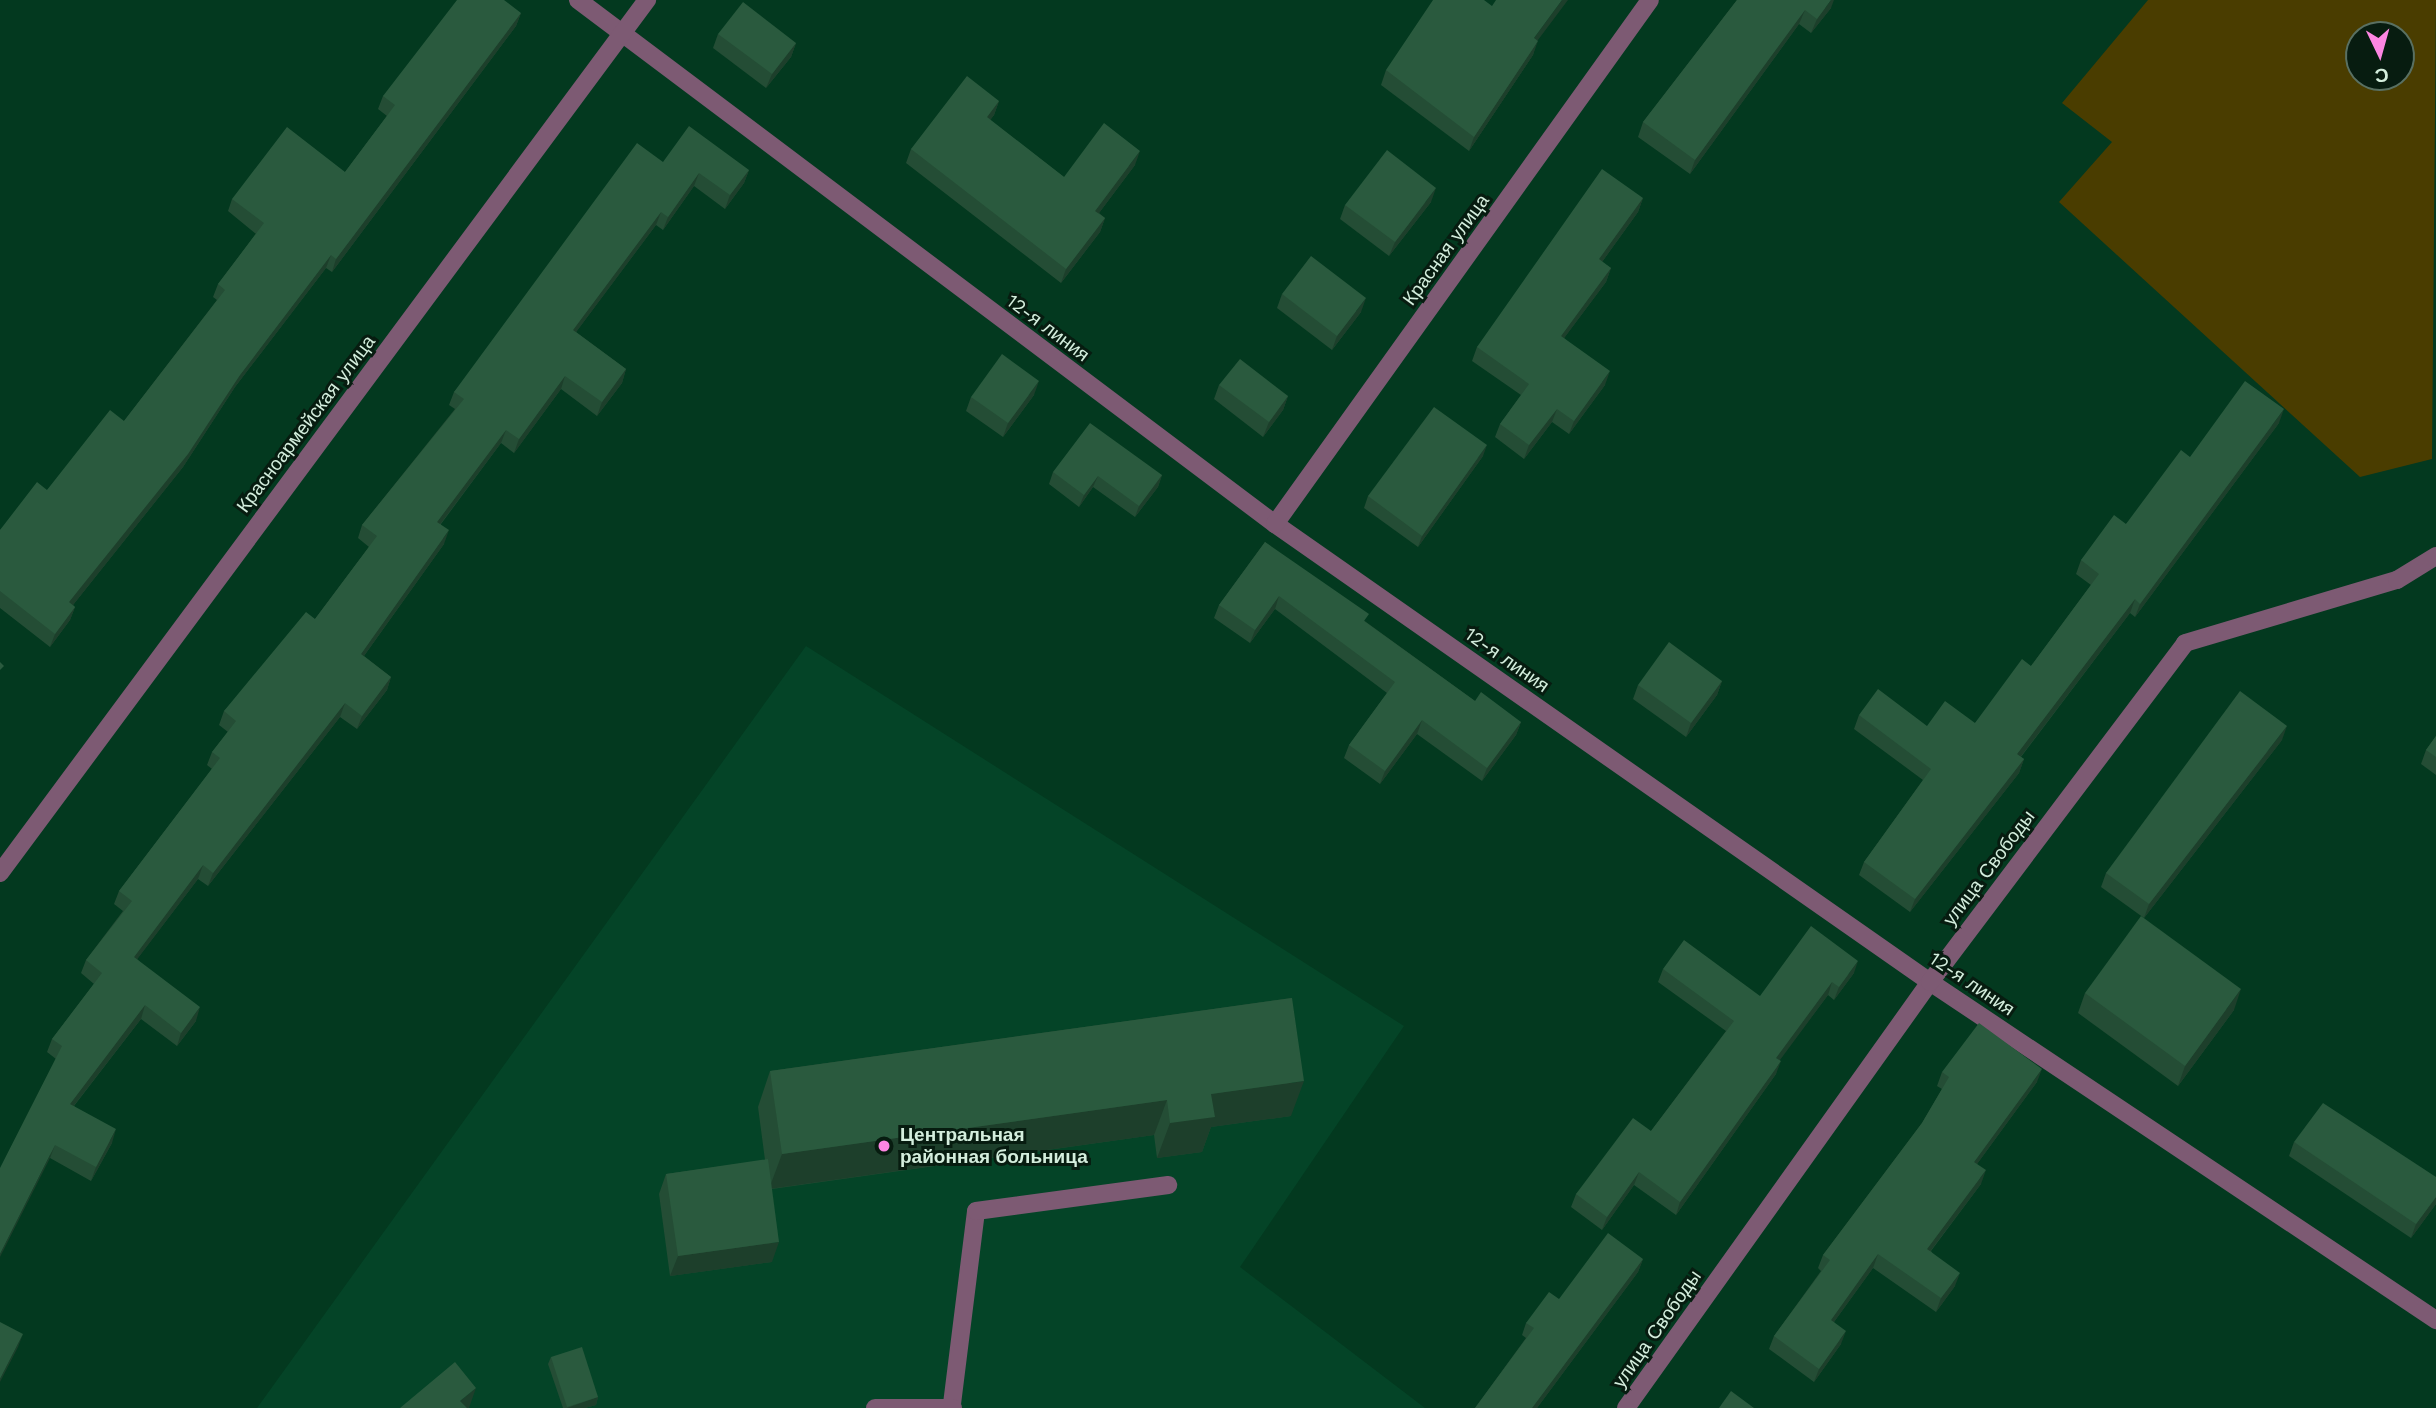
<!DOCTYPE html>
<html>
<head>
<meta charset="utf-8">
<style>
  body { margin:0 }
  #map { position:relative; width:2436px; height:1408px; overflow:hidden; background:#03391f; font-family:"Work Sans",sans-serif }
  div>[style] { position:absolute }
  .built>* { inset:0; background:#044427 }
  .green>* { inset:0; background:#4a3d00 }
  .service>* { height:18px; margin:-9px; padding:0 9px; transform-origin:9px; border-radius:9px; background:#7d5a73 }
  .minor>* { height:18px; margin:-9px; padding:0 9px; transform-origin:9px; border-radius:9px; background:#7d5a73 }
  .wall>* { inset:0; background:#244d35 }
  .shaded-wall>* { inset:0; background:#1d3f2b }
  .building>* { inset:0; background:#2a5a3e }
  .dots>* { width:19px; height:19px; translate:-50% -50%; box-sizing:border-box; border:4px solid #071c10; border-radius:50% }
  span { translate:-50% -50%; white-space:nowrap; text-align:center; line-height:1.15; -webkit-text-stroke:6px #071c10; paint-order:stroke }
  .street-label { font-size:19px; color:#d4eedd }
  .poi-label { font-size:19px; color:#d4eedd; font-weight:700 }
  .left { translate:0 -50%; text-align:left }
  .north { position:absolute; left:2345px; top:21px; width:70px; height:70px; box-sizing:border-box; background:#071c10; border:2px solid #597062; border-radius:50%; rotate:175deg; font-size:19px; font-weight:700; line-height:28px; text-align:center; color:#d4eedd }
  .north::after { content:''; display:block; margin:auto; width:24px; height:32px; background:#fd86e2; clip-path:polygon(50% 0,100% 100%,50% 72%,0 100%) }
</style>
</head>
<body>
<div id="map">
  <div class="built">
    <div style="clip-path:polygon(806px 646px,1404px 1026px,1240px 1267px,1425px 1408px,257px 1408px)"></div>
  </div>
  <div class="green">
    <div style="clip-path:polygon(evenodd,2148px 0,2436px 0,2432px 459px,2360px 477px,2059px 202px,2112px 142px,2062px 103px,2148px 0,2359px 35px,2401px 35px,2401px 77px,2359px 77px,2359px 35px)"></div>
  </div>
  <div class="service">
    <div style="left:952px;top:1404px;width:194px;rotate:-82.9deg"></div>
    <div style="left:976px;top:1211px;width:194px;rotate:-7.7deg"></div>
    <div style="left:875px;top:1408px;width:78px"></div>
  </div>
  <div class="minor">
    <div style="left:578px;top:0;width:872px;rotate:36.94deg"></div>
    <div style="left:1275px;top:524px;width:799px;rotate:34.96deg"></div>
    <div style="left:1930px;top:982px;width:609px;rotate:33.74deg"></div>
    <div style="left:1275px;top:524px;width:644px;rotate:-54.41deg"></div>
    <div style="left:0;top:873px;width:1087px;rotate:-53.46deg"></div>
    <div style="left:1626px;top:1408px;width:523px;rotate:-54.49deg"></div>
    <div style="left:1930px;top:982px;width:424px;rotate:-53deg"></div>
    <div style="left:2185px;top:643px;width:221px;rotate:-16.6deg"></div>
    <div style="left:2397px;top:580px;width:46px;rotate:-31.6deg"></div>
  </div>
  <div class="wall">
    <div style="clip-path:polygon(1737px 0,1831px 8px,1811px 33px,1799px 24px,1690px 174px,1638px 137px,1643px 122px)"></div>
    <div style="clip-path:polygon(521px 13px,516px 26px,332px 272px,326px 268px,235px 387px,183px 467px,73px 605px,75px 607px,70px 620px,50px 647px,0 608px,0 530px,47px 490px,124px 421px,217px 300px,213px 297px,218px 284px,256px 234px,228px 211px,232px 199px,345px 172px,387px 116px,378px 109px,383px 96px)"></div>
    <div style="clip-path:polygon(718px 34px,796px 43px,791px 57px,766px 88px,713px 48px)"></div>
    <div style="clip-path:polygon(1537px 40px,1533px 55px,1469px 151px,1381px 85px,1386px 70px)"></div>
    <div style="clip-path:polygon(999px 101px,994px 115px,990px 120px,1064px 177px,1135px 165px,1099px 213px,1105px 218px,1100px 232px,1061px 283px,906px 163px,911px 149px)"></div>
    <div style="clip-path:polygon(663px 162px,749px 170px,744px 183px,725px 209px,694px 186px,663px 230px,656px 225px,576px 332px,626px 369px,622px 383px,597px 416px,561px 389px,514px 453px,501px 443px,441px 524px,444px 544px,364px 656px,391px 677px,387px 690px,357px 729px,340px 717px,208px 886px,198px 879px,137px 959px,196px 1021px,177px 1046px,141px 1019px,74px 1106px,112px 1143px,91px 1181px,50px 1158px,56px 1059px,47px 1052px,52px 1039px,94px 984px,81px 973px,86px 960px,123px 911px,114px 904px,119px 891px,212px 769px,207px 765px,212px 752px,228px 732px,219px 725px,224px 711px,315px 619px,369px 547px,358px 538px,362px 525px,455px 409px,449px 405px,454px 392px)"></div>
    <div style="clip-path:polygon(1643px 198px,1638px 212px,1602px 262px,1611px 268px,1606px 282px,1564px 338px,1605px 385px,1569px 434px,1552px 422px,1524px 459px,1495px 437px,1500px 424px,1521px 395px,1472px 361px,1477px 347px)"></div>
    <div style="clip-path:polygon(1431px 202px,1389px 256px,1340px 219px,1345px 205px)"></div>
    <div style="clip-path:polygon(1282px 294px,1361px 312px,1332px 350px,1277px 308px)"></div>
    <div style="clip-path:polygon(1219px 385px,1288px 396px,1283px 410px,1263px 437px,1214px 399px)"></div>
    <div style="clip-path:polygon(1034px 395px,1003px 437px,966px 411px,971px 397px)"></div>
    <div style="clip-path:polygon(2279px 423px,2135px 617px,2130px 613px,2021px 757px,2024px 759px,2019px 773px,1910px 912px,1859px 875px,1864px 862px,1923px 780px,1854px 729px,1859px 715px,1927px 726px,1975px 723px,2031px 666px,2091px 585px,2076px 574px,2081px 560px,2126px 524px,2190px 457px)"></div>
    <div style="clip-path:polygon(1483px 456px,1418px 547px,1364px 508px,1368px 496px)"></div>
    <div style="clip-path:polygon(1053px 472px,1162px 475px,1158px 487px,1135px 517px,1093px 487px,1079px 507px,1049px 484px)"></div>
    <div style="clip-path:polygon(1265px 542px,1366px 622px,1475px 701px,1521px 722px,1516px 735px,1482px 781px,1417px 734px,1380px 784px,1344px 758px,1349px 745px,1387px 693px,1275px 609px,1250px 643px,1214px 618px,1219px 605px)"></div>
    <div style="clip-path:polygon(1722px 681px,1717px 695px,1686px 737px,1633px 699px,1638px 685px)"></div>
    <div style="clip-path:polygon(2436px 736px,2436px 775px,2421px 764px,2426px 750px)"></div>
    <div style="clip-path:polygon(2282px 740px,2144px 918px,2101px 887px,2106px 873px)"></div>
    <div style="clip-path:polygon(1663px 969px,1760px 996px,1854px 973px,1834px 1000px,1828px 995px,1779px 1060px,1776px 1074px,1676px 1215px,1634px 1185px,1602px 1230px,1571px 1207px,1576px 1194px,1651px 1131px,1726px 1031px,1658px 982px)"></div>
    <div style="clip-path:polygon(2085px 993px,2234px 1010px,2178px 1086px,2078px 1013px)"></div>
    <div style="clip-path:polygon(1292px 998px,1291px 1116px,1211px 1127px,1202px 1152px,1157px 1158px,1154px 1135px,772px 1189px,772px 1262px,670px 1276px,659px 1194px,666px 1174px,765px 1160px,758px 1107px,770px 1071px)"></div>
    <div style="clip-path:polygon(1942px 1072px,2037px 1082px,1977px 1164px,1981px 1184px,1931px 1251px,1955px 1286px,1936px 1312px,1873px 1268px,1834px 1322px,1841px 1344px,1814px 1382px,1769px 1349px,1774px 1336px,1821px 1271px,1818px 1268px,1823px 1255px,1922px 1123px,1942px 1089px,1937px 1086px)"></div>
    <div style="clip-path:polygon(2294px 1142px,2436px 1177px,2436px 1204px,2411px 1238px,2289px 1156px)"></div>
    <div style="clip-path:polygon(1643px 1259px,1638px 1272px,1537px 1408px,1475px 1408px,1526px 1338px,1522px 1335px,1526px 1323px)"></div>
    <div style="clip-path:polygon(551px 1357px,598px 1397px,596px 1405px,585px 1408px,563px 1408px,548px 1364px)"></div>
  </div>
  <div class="shaded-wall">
    <div style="clip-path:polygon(1562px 0,1568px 0,1529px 52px,1534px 38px)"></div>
    <div style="clip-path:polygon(1831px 0,1834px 0,1831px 8px,1811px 33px,1817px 19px)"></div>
    <div style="clip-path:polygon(1805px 10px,1799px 24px,1690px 174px,1695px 160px)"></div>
    <div style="clip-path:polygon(521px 13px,516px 26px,332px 272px,336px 259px)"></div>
    <div style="clip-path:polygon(1538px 41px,1533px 55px,1469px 151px,1474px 137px)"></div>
    <div style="clip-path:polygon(796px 43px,791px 57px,766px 88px,772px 74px)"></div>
    <div style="clip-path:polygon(999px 101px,994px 115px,982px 131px,987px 117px)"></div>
    <div style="clip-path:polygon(1140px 151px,1135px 165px,1090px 225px,1095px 211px)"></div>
    <div style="clip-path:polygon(749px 170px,744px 183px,725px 209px,730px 195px)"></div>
    <div style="clip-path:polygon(699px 173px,694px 186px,663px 230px,668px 217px)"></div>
    <div style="clip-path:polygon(1436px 188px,1431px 202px,1389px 256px,1395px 242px)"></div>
    <div style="clip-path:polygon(1643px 198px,1638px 212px,1594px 273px,1599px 259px)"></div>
    <div style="clip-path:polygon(661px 212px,656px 225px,568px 343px,573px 330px)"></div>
    <div style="clip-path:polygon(1105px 218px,1100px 232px,1061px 283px,1066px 269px)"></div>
    <div style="clip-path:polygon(331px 255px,326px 268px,235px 387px,183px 467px,65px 615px,69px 602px,240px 375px)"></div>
    <div style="clip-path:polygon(1611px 268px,1606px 282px,1556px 349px,1561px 336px)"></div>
    <div style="clip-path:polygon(1366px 298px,1361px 312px,1332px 350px,1337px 336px)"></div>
    <div style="clip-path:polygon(626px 369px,622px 383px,597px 416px,602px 402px)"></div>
    <div style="clip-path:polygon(1610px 371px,1605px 385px,1569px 434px,1574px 421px)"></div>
    <div style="clip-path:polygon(565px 376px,561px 389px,514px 453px,519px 439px)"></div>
    <div style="clip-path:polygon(1039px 381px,1034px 395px,1003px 437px,1008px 423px)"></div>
    <div style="clip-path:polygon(1288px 396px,1283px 410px,1263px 437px,1269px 422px)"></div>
    <div style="clip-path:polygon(1557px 409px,1552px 422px,1524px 459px,1529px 445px)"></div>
    <div style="clip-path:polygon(2284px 409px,2279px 423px,2135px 617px,2140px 604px)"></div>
    <div style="clip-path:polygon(506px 430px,501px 443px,432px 535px,437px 522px)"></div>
    <div style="clip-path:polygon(1487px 445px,1483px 456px,1418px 547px,1422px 536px)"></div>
    <div style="clip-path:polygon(1162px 475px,1158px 487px,1135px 517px,1139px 506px)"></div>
    <div style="clip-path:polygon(1098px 476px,1093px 487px,1079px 507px,1084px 495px)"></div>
    <div style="clip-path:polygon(449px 530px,444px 544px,356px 667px,361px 654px)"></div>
    <div style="clip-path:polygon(1279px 596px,1275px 609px,1250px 643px,1255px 630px)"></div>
    <div style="clip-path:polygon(2135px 599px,2130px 613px,2012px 768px,2017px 754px)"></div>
    <div style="clip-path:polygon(75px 607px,70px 620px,50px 647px,55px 634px)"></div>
    <div style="clip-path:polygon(391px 677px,387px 690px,357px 729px,362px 716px)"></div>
    <div style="clip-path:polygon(1722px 681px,1717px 695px,1686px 737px,1691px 723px)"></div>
    <div style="clip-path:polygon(345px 703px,340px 717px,208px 886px,213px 873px)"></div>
    <div style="clip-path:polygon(1422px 720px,1417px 734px,1380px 784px,1385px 771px)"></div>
    <div style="clip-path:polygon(1521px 722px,1516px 735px,1482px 781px,1487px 768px)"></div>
    <div style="clip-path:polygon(2287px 726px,2282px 740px,2144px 918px,2149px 904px)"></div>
    <div style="clip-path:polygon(2024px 759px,2019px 773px,1910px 912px,1915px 899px)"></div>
    <div style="clip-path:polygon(203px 865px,198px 879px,129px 970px,134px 957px)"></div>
    <div style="clip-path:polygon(1858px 961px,1854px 973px,1834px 1000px,1839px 987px)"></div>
    <div style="clip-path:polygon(1832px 982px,1828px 995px,1772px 1071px,1776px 1058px)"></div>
    <div style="clip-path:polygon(2241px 989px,2234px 1010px,2178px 1086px,2185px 1066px)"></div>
    <div style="clip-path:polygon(145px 1005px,141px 1019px,65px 1117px,70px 1104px)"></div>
    <div style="clip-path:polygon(200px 1007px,196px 1021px,177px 1046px,181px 1033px)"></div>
    <div style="clip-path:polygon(1781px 1061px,1776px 1074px,1676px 1215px,1680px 1202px)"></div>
    <div style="clip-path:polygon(2042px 1069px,2037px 1082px,1969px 1175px,1974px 1162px)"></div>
    <div style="clip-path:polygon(1304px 1081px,1291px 1116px,1211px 1127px,1202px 1152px,1157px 1158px,1170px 1123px,1211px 1094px)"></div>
    <div style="clip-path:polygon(1167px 1100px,1154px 1135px,769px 1189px,782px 1154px)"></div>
    <div style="clip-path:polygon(116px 1129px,112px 1143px,91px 1181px,96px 1167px)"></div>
    <div style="clip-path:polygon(55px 1145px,50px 1158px,0 1257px,0 1254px)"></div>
    <div style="clip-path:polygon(1986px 1170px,1981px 1184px,1922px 1262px,1927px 1249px)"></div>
    <div style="clip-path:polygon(1639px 1172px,1634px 1185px,1602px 1230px,1607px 1217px)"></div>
    <div style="clip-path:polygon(2436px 1197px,2436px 1204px,2411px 1238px,2416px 1224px)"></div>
    <div style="clip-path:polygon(779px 1242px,772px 1262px,670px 1276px,678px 1256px)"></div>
    <div style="clip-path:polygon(1878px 1254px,1873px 1268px,1826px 1333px,1831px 1320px)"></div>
    <div style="clip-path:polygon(1643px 1259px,1638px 1272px,1537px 1408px,1532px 1408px)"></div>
    <div style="clip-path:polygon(1960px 1273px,1955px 1286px,1936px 1312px,1941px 1298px)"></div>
    <div style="clip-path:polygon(1846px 1331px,1841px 1344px,1814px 1382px,1819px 1369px)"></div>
    <div style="clip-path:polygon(23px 1334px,18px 1347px,0 1382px,0 1379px)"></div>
    <div style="clip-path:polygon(476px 1388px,469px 1408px,458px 1408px,460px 1401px)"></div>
    <div style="clip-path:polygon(598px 1397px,596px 1405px,585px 1408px,567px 1408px)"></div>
  </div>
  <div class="building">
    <div style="clip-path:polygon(457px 0,504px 0,521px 13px,336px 259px,331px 255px,240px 375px,188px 454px,69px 602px,75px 607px,55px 634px,0 591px,0 530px,37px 482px,47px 490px,110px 410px,124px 421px,225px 290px,218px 284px,264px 223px,232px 199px,287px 127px,345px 172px,395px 105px,383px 96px)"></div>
    <div style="clip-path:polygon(1433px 0,1484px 0,1492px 6px,1496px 0,1562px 0,1534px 38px,1538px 41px,1474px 137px,1386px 70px)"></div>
    <div style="clip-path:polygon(1737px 0,1831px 0,1817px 19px,1805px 10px,1695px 160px,1643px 122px)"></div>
    <div style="clip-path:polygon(743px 2px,796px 43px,772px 74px,718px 34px)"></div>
    <div style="clip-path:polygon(967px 76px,999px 101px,987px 117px,1064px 177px,1104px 123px,1140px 151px,1095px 211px,1105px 218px,1066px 269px,911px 149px)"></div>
    <div style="clip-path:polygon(689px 126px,749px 170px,730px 195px,699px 173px,668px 217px,661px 212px,573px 330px,626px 369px,602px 402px,565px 376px,519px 439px,506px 430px,437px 522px,449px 530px,361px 654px,391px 677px,362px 716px,345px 703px,213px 873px,203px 865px,134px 957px,200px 1007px,181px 1033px,145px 1005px,70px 1104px,116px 1129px,96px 1167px,55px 1145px,0 1254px,0 1168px,62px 1046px,52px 1039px,102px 973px,86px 960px,132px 901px,119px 891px,220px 758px,212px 752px,236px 721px,224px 711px,306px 612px,315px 619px,377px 536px,362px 525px,464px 399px,454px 392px,637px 143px,663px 162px)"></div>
    <div style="clip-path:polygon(1387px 150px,1436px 188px,1395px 242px,1345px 205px)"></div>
    <div style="clip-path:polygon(1602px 169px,1643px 198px,1599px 259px,1611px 268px,1561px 336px,1610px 371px,1574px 421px,1557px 409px,1529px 445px,1500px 424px,1529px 384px,1477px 347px)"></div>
    <div style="clip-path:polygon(1311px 256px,1366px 298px,1337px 336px,1282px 294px)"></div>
    <div style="clip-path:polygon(1002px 354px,1039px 381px,1008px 423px,971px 397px)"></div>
    <div style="clip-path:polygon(1240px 359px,1288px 396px,1269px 422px,1219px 385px)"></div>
    <div style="clip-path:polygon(2245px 381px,2284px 409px,2140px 604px,2135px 599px,2017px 754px,2024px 759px,1915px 899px,1864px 862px,1931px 769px,1859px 715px,1878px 689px,1927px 726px,1945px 701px,1975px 723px,2022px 659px,2031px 666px,2099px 574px,2081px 560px,2114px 515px,2126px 524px,2181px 450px,2190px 457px)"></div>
    <div style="clip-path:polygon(1434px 407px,1487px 445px,1422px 536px,1368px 496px)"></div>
    <div style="clip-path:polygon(1090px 423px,1162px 475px,1139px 506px,1098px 476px,1084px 495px,1053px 472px)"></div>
    <div style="clip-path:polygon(1265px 542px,1369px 614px,1364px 621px,1475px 701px,1481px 692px,1521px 722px,1487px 768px,1422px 720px,1385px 771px,1349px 745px,1395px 682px,1279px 596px,1255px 630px,1219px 605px)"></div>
    <div style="clip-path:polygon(1669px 642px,1722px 681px,1691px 723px,1638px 685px)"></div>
    <div style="clip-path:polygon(0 662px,4px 666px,0 670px)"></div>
    <div style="clip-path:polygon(2240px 691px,2287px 726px,2149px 904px,2106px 873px)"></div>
    <div style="clip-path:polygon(2436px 736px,2436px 757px,2426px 750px)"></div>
    <div style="clip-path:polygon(2141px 916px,2241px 989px,2185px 1066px,2085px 993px)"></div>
    <div style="clip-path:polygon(1811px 926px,1858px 961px,1839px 987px,1832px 982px,1776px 1058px,1781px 1061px,1680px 1202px,1639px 1172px,1607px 1217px,1576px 1194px,1633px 1118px,1651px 1131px,1734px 1021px,1663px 969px,1684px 940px,1760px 996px)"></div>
    <div style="clip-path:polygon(1292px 998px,1304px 1081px,1211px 1094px,1215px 1117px,1170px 1123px,1167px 1100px,782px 1154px,770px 1071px)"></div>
    <div style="clip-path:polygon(1979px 1023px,2042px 1069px,1974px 1162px,1986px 1170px,1927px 1249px,1960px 1273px,1941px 1298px,1878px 1254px,1831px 1320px,1846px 1331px,1819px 1369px,1774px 1336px,1830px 1260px,1823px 1255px,1922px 1123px,1949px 1077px,1942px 1072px)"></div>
    <div style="clip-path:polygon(2323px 1103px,2436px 1177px,2436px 1197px,2416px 1224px,2294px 1142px)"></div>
    <div style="clip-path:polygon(768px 1159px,779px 1242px,678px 1256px,666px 1174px)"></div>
    <div style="clip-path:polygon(1608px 1233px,1643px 1259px,1532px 1408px,1475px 1408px,1534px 1328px,1526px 1323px,1549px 1292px,1559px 1299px)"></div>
    <div style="clip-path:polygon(0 1322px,23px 1334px,0 1379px)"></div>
    <div style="clip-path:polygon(582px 1347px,598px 1397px,567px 1407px,551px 1357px)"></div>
    <div style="clip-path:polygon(455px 1362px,476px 1388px,460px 1401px,467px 1408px,400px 1408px)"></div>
    <div style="clip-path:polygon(1731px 1391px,1754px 1408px,1719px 1408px)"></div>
  </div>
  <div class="dots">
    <div style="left:884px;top:1146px;background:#fd86e2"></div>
  </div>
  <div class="street-label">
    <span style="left:1446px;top:250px;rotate:-54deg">Красная улица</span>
    <span style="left:1048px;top:328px;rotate:37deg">12-я линия</span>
    <span style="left:306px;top:424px;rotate:-53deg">Красноармейская улица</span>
    <span style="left:1507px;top:660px;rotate:35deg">12-я линия</span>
    <span style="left:1989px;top:868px;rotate:-53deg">улица Свободы</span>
    <span style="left:1972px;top:984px;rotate:34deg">12-я линия</span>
    <span style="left:1657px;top:1329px;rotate:-55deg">улица Свободы</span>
  </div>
  <div class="poi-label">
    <span class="left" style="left:900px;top:1146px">Центральная<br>районная больница</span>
  </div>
  <div class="north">С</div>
</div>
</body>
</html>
